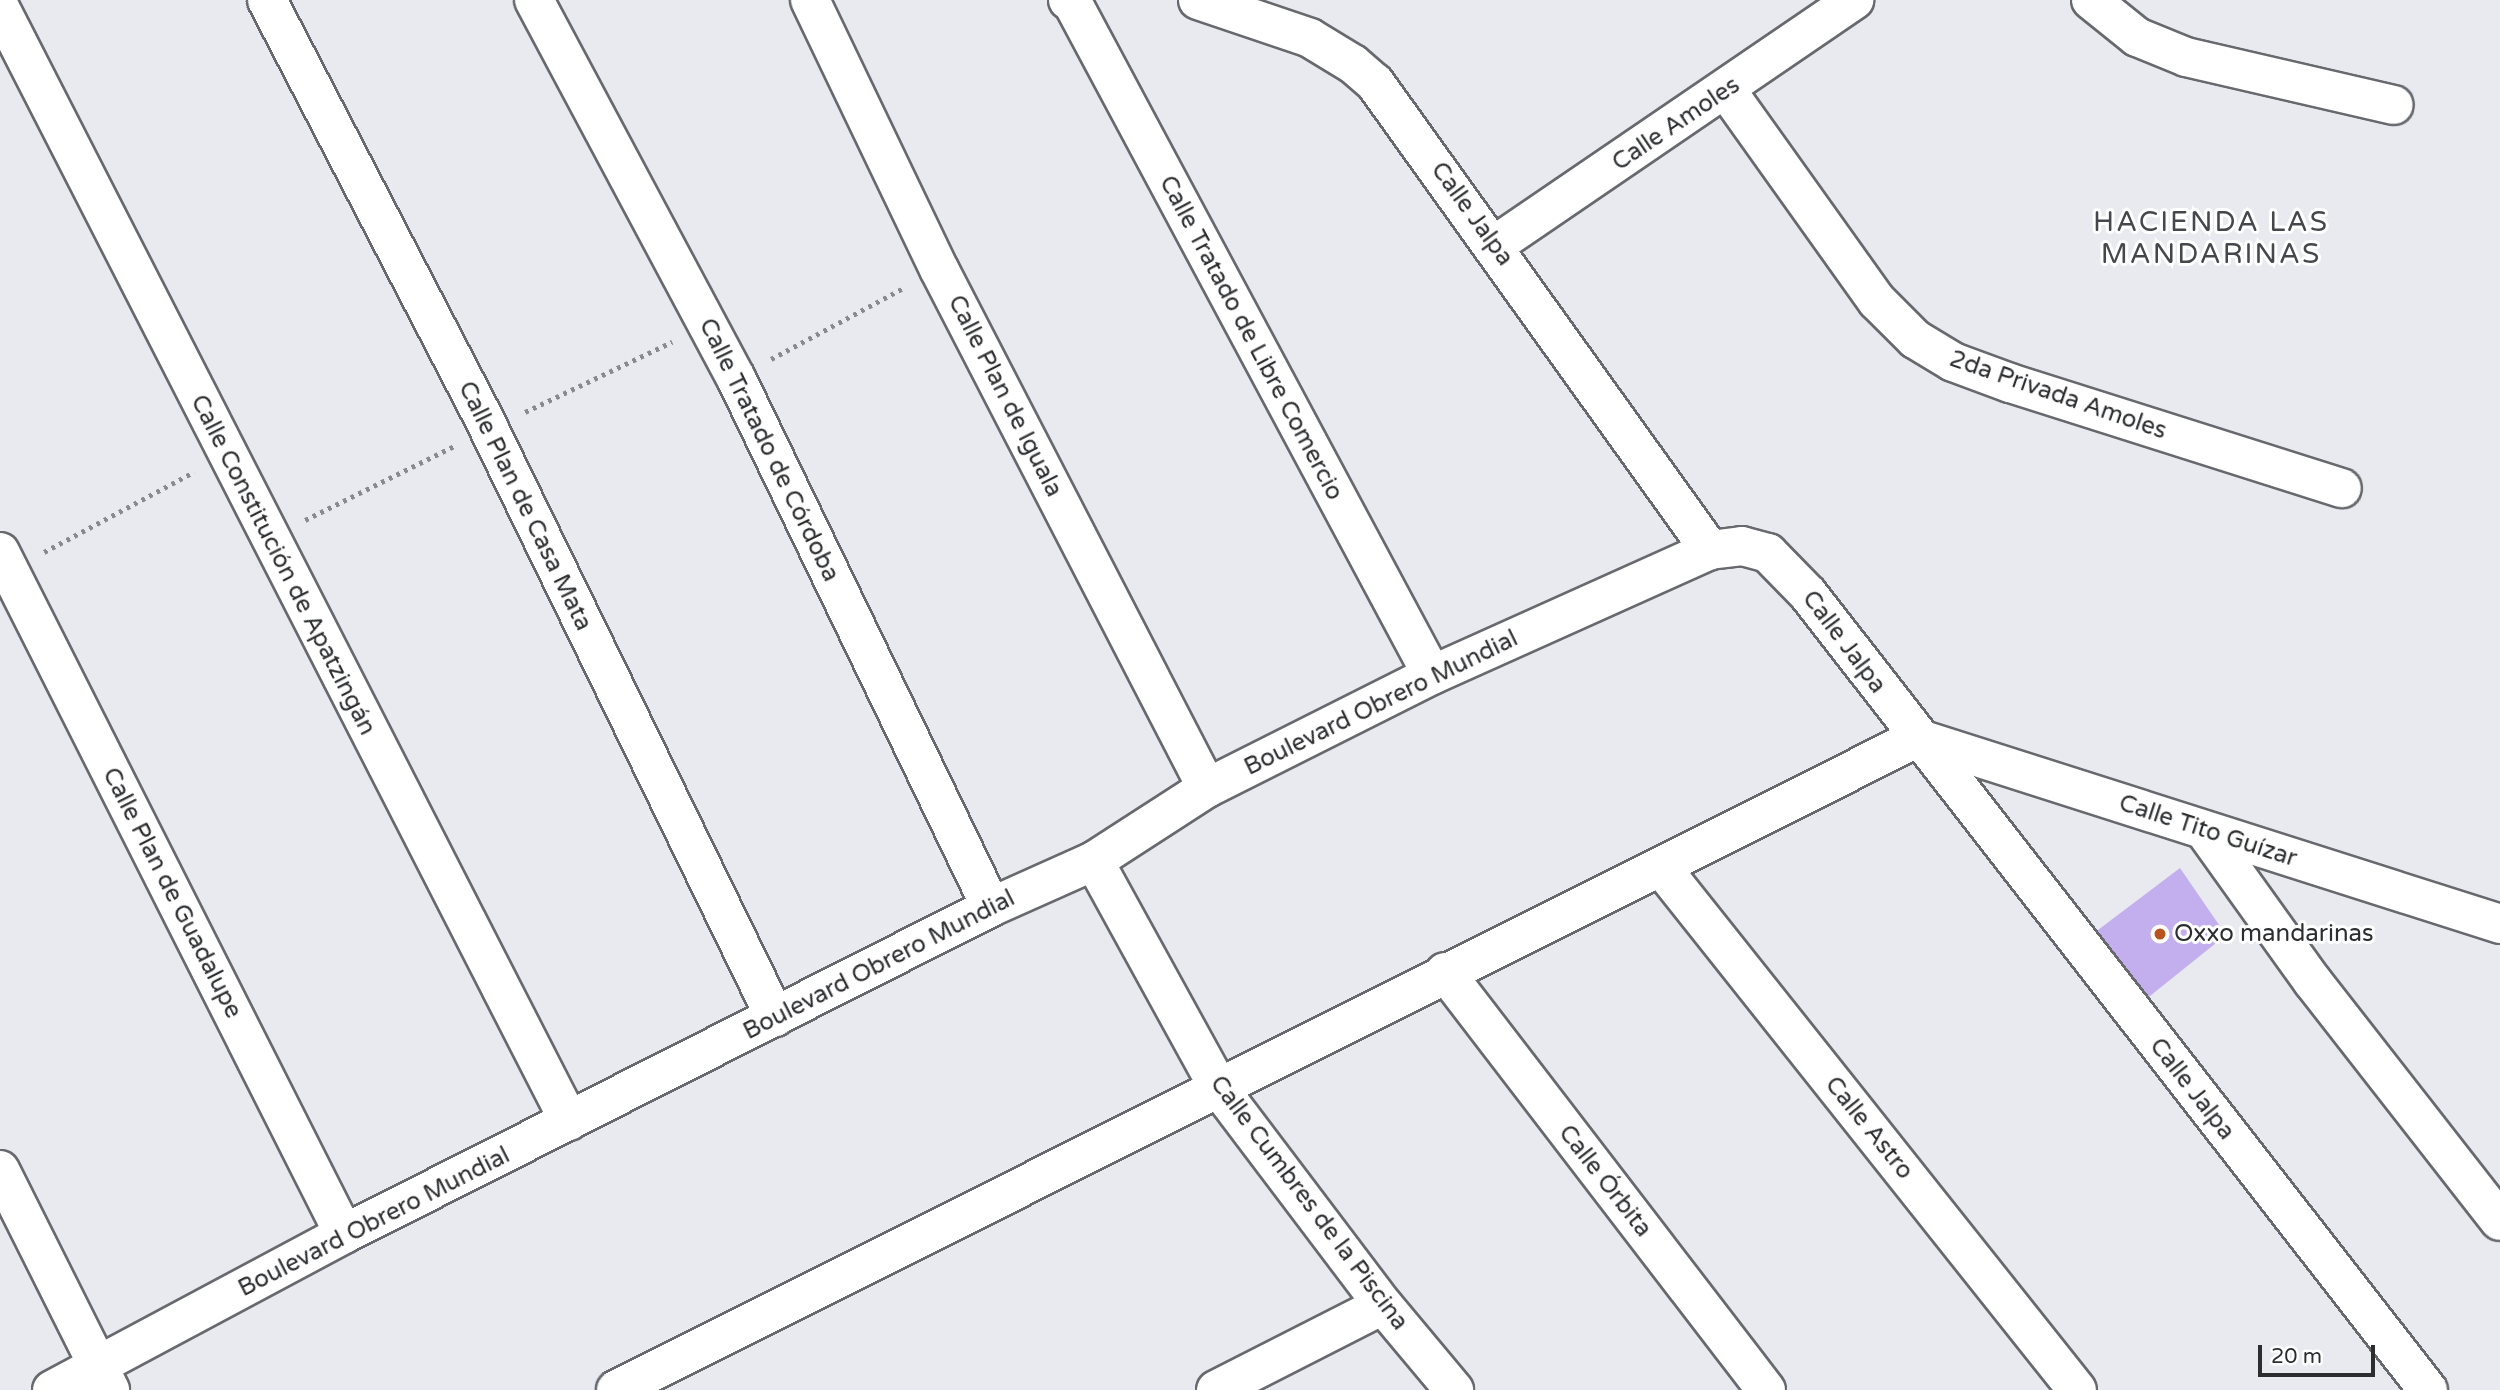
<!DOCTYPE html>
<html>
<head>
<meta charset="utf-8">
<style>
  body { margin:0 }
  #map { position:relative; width:2500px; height:1390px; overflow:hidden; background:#e8eaf0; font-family:"Varela Round",sans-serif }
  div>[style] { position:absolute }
  .building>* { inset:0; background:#c3afed }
  .path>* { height:4.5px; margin-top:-2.25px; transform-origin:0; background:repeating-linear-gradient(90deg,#898a8e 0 3.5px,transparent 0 8.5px) }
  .roads { filter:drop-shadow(2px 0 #67696e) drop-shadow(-2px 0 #67696e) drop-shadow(0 2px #67696e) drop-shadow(0 -2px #67696e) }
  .street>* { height:38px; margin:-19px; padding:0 19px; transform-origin:19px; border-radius:19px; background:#fff }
  .secondary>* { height:38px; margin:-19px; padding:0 19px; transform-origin:19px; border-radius:19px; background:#fff }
  .primary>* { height:38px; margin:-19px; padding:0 19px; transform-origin:19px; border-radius:19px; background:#fff }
  .dots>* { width:19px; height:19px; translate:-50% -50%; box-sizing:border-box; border:4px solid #fff; border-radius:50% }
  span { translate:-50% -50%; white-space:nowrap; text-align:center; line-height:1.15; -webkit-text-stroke:6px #fff; paint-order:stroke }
  .street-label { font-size:24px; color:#2c2d2f }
  .poi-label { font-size:24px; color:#2c2d2f }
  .left { translate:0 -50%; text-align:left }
  .quarter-label { font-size:28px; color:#45474c; letter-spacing:2px }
  .scale { position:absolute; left:2258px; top:1345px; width:117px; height:32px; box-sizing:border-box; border:4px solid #2c2d2f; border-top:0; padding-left:9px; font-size:21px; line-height:24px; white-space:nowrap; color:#2c2d2f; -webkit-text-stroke:5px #fff; paint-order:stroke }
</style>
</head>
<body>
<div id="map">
  <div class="building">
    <div style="clip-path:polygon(2180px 868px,2226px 935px,2145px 1000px,2094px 933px)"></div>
  </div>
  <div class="path">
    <div style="left:771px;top:359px;width:152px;rotate:-28.2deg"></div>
    <div style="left:525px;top:412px;width:163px;rotate:-25.5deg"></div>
    <div style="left:305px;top:520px;width:166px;rotate:-26.4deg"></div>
    <div style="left:44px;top:552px;width:170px;rotate:-28.1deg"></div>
  </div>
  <div class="roads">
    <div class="street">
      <div style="left:267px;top:0;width:483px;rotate:62.6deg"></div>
      <div style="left:489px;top:429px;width:654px;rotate:64.06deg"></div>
      <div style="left:534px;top:0;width:429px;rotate:61.9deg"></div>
      <div style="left:736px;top:378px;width:587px;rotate:64.26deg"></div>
      <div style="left:810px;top:0;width:298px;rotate:64.4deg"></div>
      <div style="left:939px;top:269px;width:584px;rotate:62.69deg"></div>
      <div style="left:1071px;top:0;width:765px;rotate:61.86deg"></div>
      <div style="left:1198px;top:0;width:118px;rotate:18.7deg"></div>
      <div style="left:1310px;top:38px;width:50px;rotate:31.2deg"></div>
      <div style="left:1353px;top:64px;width:29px;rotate:41deg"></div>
      <div style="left:1375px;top:83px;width:575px;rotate:54.35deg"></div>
      <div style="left:2091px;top:0;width:59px;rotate:38.8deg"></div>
      <div style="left:2137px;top:37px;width:53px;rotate:22.2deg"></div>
      <div style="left:2186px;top:57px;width:213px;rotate:13deg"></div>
      <div style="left:0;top:8px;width:1250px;rotate:62.92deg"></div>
      <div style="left:1727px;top:91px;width:258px;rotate:54.5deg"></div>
      <div style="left:1877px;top:301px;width:54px;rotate:45deg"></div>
      <div style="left:1915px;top:339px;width:44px;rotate:31.2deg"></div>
      <div style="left:1953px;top:362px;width:61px;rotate:20.2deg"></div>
      <div style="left:2010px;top:383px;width:348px;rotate:17.6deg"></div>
      <div style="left:1495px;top:245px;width:435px;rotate:-34.3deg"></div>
      <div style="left:0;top:552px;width:764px;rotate:63.23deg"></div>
      <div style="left:1917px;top:738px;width:612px;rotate:17.69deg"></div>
      <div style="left:2204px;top:830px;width:187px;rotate:54.4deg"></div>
      <div style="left:2313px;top:982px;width:303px;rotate:52deg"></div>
      <div style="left:1094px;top:861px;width:258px;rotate:61.2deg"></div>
      <div style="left:1218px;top:1087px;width:273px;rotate:52.9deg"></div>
      <div style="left:1383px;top:1305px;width:111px;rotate:50.1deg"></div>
      <div style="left:1661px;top:867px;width:668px;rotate:51.5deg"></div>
      <div style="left:1445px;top:972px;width:527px;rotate:52.48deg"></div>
      <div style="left:0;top:1170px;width:246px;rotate:63.4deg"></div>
      <div style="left:1216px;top:1390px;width:187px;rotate:-27deg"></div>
    </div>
    <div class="secondary">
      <div style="left:52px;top:1390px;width:331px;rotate:-28.1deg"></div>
      <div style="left:344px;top:1234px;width:725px;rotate:-26.81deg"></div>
      <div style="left:991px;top:907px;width:113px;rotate:-24.1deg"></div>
      <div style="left:1094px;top:861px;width:135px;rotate:-32.9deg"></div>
      <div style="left:1207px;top:788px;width:252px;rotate:-26.7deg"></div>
      <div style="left:1432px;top:675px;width:305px;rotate:-24.2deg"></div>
      <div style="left:1710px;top:550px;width:32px;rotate:-7deg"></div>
      <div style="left:1742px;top:546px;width:27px;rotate:15deg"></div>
      <div style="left:1768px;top:553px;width:57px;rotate:45.7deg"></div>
      <div style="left:1808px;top:594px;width:1009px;rotate:52.09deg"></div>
      <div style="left:616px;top:1390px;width:1455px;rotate:-26.62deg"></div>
    </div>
    <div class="primary">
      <div style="left:1068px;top:0;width:5px"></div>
    </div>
  </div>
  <div class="dots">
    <div style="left:2160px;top:934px;background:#b7541d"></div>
  </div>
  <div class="street-label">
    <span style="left:1676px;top:124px;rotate:-34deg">Calle Amoles</span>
    <span style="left:1472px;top:214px;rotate:54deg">Calle Jalpa</span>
    <span style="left:1251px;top:338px;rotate:62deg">Calle Tratado de Libre Comercio</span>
    <span style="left:2058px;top:395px;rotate:19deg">2da Privada Amoles</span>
    <span style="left:1005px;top:396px;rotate:63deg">Calle Plan de Iguala</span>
    <span style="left:769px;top:450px;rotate:64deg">Calle Tratado de Córdoba</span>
    <span style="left:525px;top:506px;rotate:64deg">Calle Plan de Casa Mata</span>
    <span style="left:283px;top:565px;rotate:63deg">Calle Constitución de Apatzingán</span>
    <span style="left:1844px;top:642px;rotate:53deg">Calle Jalpa</span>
    <span style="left:1381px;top:703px;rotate:-26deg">Boulevard Obrero Mundial</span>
    <span style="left:2208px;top:831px;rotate:18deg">Calle Tito Guízar</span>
    <span style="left:172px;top:893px;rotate:63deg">Calle Plan de Guadalupe</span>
    <span style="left:879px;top:965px;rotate:-27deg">Boulevard Obrero Mundial</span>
    <span style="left:2192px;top:1089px;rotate:52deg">Calle Jalpa</span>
    <span style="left:1869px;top:1128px;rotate:51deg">Calle Astro</span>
    <span style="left:1605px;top:1181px;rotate:52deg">Calle Órbita</span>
    <span style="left:1309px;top:1203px;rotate:53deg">Calle Cumbres de la Piscina</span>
    <span style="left:374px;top:1222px;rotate:-27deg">Boulevard Obrero Mundial</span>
  </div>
  <div class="poi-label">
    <span class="left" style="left:2174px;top:934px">Oxxo mandarinas</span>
  </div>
  <div class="quarter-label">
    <span style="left:2211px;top:238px">HACIENDA LAS<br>MANDARINAS</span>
  </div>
  <div class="scale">20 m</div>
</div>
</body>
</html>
